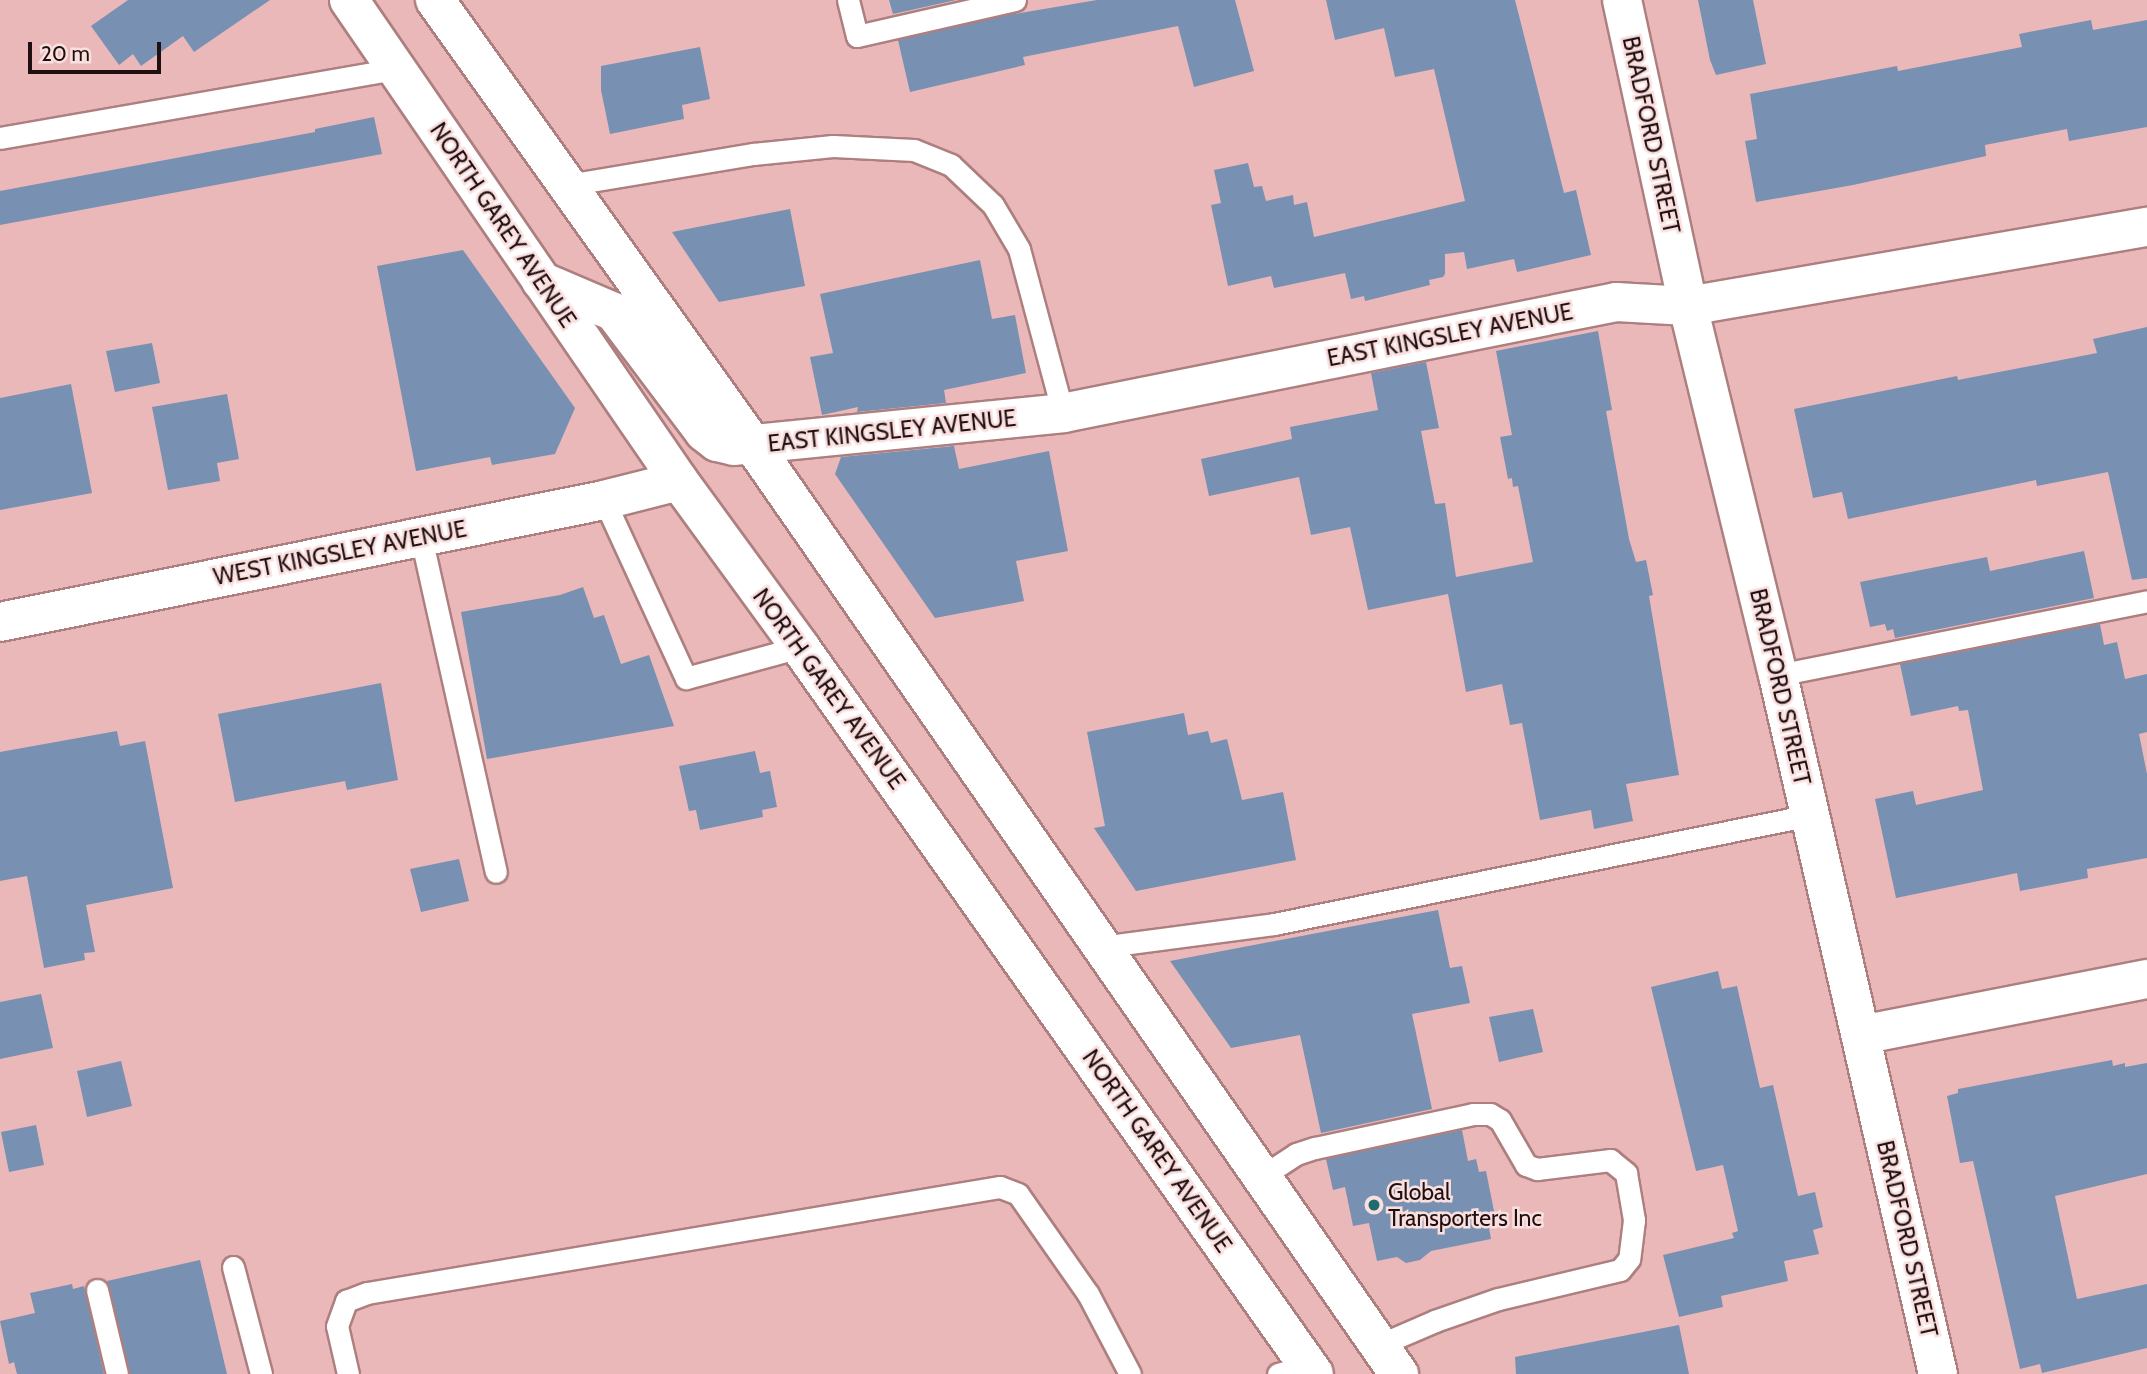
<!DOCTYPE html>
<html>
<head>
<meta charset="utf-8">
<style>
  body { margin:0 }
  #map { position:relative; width:2147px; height:1374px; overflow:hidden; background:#eab8b8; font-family:Cabin,sans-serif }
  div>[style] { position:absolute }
  .building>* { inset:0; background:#7890b2 }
  .roads { filter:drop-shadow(2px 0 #ad7f7f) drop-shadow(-2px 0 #ad7f7f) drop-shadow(0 2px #ad7f7f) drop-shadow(0 -2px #ad7f7f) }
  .lane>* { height:21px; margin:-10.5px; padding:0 10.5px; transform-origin:10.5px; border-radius:10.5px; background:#fff }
  .street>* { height:38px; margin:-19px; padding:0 19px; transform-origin:19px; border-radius:19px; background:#fff }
  .primary>* { height:38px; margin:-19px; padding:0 19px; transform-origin:19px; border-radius:19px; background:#fff }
  .dots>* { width:19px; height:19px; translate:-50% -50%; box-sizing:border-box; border:4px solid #fadfdf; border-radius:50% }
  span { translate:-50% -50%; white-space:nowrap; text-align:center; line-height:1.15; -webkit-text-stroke:5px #fadfdf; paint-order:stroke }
  .street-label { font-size:23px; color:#200f10 }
  .poi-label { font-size:23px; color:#200f10 }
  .left { translate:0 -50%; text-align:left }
  .scale { position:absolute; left:28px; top:42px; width:133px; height:32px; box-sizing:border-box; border:4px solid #200f10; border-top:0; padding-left:9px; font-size:21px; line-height:24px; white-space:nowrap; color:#200f10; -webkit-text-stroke:5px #fadfdf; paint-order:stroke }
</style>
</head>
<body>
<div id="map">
  <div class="building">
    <div style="clip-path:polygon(128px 0,270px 0,194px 52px,183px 36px,141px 66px,133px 54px,119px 65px,91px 26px)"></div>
    <div style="clip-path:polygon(889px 0,956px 0,893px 14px)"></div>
    <div style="clip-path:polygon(1097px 0,1235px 0,1254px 71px,1194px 87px,1178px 26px,1023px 57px,1025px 65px,910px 92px,898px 40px,1002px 16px)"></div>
    <div style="clip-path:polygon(1326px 0,1515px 0,1564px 193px,1576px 190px,1591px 255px,1517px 272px,1514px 259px,1467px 269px,1464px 252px,1445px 254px,1445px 274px,1443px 277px,1429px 280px,1430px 285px,1365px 301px,1364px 296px,1351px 299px,1345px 273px,1274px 288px,1271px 276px,1228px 286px,1211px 205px,1221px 203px,1214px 170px,1248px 163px,1254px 187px,1262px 186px,1266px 201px,1293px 195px,1294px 205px,1307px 202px,1314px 237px,1465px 201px,1434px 69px,1395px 77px,1384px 28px,1335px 40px)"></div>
    <div style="clip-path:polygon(1698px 0,1753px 0,1766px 64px,1716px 75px,1710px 60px)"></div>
    <div style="clip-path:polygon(2091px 20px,2093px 30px,2147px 20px,2147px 127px,2069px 141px,2067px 129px,1985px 145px,1986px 156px,1853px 185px,1756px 202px,1745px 141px,1757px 139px,1750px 94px,1897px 66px,1898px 71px,2022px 47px,2019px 34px)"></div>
    <div style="clip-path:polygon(700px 47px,710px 99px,682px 105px,684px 119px,610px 134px,601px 90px,601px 66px)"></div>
    <div style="clip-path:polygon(374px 117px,382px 154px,0 225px,0 191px,315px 132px,315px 129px)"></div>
    <div style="clip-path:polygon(790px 209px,805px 286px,719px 302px,672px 232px)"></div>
    <div style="clip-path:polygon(463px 250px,575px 408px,555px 454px,492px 465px,490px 457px,416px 471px,377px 266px)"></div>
    <div style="clip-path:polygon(980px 260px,992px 319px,1015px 315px,1026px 373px,944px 390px,946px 403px,857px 412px,858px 407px,822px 415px,810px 357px,833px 353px,820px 294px)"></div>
    <div style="clip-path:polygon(2147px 327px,2147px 578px,2132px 580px,2108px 472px,2037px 486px,2036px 480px,1848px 519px,1842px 492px,1813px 498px,1794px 409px,1957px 376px,1958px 380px,2097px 353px,2093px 339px)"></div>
    <div style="clip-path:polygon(1598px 331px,1612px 410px,1606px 411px,1629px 539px,1636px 562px,1646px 560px,1653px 595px,1649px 596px,1679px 775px,1626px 784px,1633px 821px,1594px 829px,1591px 810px,1540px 820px,1522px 723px,1510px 725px,1502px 684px,1466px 692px,1448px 594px,1368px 610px,1350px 527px,1311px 535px,1299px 477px,1209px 496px,1201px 459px,1292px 439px,1290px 427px,1378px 410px,1371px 373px,1426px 362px,1439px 428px,1421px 431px,1435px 504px,1445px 503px,1456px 577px,1533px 562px,1518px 486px,1513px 487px,1512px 478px,1508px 479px,1500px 437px,1512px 435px,1496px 351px)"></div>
    <div style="clip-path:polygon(152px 343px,160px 383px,115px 392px,106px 351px)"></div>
    <div style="clip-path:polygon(71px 384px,92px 493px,0 510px,0 398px)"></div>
    <div style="clip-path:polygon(227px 394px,239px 459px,217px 463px,220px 481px,168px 490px,152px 407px)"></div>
    <div style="clip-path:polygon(954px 446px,959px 469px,1049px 451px,1068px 551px,1016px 561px,1024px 601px,935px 618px,835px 474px,841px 457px)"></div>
    <div style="clip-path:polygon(2084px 551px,2094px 598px,1895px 638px,1893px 629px,1887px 631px,1885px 624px,1870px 627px,1860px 582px,1987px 557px,1990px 571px)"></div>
    <div style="clip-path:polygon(583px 587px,594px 618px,604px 615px,621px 664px,649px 655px,674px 726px,487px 759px,461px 612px,560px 595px)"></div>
    <div style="clip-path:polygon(2100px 624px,2104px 645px,2117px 642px,2125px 679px,2147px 674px,2147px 732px,2139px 734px,2147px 774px,2147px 858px,2087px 869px,2088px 878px,2020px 891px,2017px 873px,1896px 898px,1875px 799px,1913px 791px,1916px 805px,1983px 790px,1968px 710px,1959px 711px,1958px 706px,1911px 716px,1900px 664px)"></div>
    <div style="clip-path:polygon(381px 683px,398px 780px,347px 790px,345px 781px,235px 802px,218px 714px)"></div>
    <div style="clip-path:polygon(1184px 713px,1188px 735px,1208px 731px,1211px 743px,1227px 739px,1242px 800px,1283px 792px,1296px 860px,1136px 891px,1094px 828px,1105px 826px,1087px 732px)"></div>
    <div style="clip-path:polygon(117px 731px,120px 746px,145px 741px,173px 888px,86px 905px,95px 952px,84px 953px,85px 960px,44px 968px,27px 876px,0 881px,0 752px)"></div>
    <div style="clip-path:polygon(755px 751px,760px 773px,770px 771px,777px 807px,762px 810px,763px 817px,700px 830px,696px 810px,689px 811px,679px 766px)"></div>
    <div style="clip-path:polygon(459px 859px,469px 901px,421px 912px,410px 869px)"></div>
    <div style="clip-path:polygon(1438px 910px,1450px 968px,1462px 966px,1470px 1003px,1412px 1014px,1432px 1109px,1321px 1133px,1300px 1035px,1231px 1048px,1170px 961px)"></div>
    <div style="clip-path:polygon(1718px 971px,1722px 989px,1737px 986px,1760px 1088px,1773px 1085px,1798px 1196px,1815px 1192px,1823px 1227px,1813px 1230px,1819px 1254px,1784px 1261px,1788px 1281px,1721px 1296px,1723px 1307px,1679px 1317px,1663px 1255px,1734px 1238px,1732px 1233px,1738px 1231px,1723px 1165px,1696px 1171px,1651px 987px)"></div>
    <div style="clip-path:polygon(41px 994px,53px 1048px,0 1059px,0 1002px)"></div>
    <div style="clip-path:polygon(1533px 1009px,1543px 1052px,1499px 1062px,1489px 1017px)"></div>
    <div style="clip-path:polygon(2112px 1060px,2113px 1066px,2125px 1063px,2125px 1067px,2147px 1063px,2147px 1174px,2055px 1196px,2077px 1299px,2147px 1284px,2147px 1348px,2042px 1373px,2040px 1364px,2020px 1369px,1973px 1161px,1960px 1163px,1947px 1096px,1958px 1093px,1958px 1089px)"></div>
    <div style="clip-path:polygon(121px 1061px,132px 1106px,87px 1117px,77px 1071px)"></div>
    <div style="clip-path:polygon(36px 1125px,44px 1165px,9px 1172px,1px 1132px)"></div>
    <div style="clip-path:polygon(1462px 1130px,1468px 1161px,1476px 1159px,1479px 1172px,1486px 1171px,1497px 1226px,1489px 1228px,1491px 1239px,1431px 1251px,1420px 1260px,1406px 1263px,1397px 1257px,1377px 1261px,1369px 1223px,1353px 1226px,1345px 1187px,1333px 1190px,1326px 1159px)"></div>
    <div style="clip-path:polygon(200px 1260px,227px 1374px,130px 1374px,107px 1281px)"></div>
    <div style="clip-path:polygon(72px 1284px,73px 1289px,84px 1286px,104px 1374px,17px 1374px,14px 1362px,9px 1364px,0 1321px,35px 1313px,30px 1293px)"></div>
    <div style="clip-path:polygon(1679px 1325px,1689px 1374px,1516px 1374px,1515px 1357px)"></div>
  </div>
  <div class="roads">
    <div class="lane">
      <div style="left:848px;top:0;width:37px;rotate:76deg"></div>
      <div style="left:857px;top:36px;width:162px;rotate:-12.8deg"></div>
      <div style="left:0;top:138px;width:401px;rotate:-9.9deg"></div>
      <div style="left:567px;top:185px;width:189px;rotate:-9.5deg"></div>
      <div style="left:753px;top:154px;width:80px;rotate:-5.7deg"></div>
      <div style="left:833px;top:146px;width:81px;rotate:2.8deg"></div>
      <div style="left:914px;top:150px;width:40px;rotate:22deg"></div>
      <div style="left:951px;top:165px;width:58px;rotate:43.6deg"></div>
      <div style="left:993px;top:205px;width:51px;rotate:59.4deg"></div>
      <div style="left:1019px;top:249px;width:170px;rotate:75deg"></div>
      <div style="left:604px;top:500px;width:196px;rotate:65.3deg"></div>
      <div style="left:686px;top:678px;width:118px;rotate:-15.2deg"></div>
      <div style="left:421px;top:537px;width:343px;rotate:77.4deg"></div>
      <div style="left:1778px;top:675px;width:376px;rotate:-11.3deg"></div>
      <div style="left:1100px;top:947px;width:176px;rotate:-7.5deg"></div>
      <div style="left:1274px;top:924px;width:547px;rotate:-11.49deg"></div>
      <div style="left:1261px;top:1177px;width:42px;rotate:-33.3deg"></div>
      <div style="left:1296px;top:1154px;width:20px;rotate:-18deg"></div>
      <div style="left:1315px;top:1148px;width:162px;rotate:-12.1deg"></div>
      <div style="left:1473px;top:1114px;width:17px"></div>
      <div style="left:1490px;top:1114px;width:12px;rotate:31deg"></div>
      <div style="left:1500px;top:1120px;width:52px;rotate:60deg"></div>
      <div style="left:1526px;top:1165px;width:12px;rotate:20deg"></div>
      <div style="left:1537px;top:1169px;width:74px;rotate:-7deg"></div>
      <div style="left:1610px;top:1160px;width:21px;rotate:39deg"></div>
      <div style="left:1626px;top:1173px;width:48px;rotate:80.3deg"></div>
      <div style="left:1634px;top:1220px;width:39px;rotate:97deg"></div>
      <div style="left:1629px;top:1259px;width:14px;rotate:129deg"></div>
      <div style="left:1620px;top:1270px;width:125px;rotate:166.6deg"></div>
      <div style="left:1498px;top:1299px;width:67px;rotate:160.8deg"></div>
      <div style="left:1435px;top:1321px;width:61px;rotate:156.8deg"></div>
      <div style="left:233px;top:1267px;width:111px;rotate:75.3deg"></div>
      <div style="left:97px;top:1290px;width:86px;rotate:76.6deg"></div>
      <div style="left:348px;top:1374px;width:49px;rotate:-102.9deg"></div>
      <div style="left:337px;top:1326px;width:27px;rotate:-70deg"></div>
      <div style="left:346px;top:1301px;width:22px;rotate:-21deg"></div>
      <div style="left:367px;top:1293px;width:642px;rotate:-9.51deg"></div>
      <div style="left:1000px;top:1187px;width:19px;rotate:21deg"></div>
      <div style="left:1018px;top:1194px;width:122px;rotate:55deg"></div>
      <div style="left:1088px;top:1294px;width:90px;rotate:62.3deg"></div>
      <div style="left:1278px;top:1374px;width:31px;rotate:-15deg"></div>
    </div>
    <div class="street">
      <div style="left:1622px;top:0;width:313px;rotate:77.8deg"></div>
      <div style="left:1688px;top:306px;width:380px;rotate:76.3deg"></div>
      <div style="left:1778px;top:675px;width:717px;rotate:77.11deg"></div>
      <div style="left:541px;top:281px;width:79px;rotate:23deg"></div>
      <div style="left:614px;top:312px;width:150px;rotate:53.1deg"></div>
      <div style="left:704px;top:432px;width:16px;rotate:38deg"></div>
      <div style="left:717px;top:442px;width:17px;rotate:13deg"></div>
      <div style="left:734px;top:446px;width:331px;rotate:-5.7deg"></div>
      <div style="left:1063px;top:413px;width:564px;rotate:-11.35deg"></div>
      <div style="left:1616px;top:302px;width:72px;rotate:3.2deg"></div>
      <div style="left:1688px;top:306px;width:466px;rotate:-9.8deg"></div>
      <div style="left:0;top:622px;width:616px;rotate:-11.42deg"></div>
      <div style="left:604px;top:500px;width:77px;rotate:-14.2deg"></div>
      <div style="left:1861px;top:1035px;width:291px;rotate:-11.1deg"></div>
    </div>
    <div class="primary">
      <div style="left:349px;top:0;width:583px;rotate:55.55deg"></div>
      <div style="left:679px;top:481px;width:205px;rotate:53.9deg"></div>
      <div style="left:800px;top:647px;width:890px;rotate:54.74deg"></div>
      <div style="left:435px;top:0;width:547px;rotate:54.45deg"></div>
      <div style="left:753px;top:445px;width:1132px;rotate:55.19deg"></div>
    </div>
  </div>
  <div class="dots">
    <div style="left:1374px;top:1205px;background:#1f6b6e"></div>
  </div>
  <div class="street-label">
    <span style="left:1651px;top:135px;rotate:78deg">BRADFORD STREET</span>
    <span style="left:503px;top:225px;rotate:56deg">NORTH GAREY AVENUE</span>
    <span style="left:1450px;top:335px;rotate:-11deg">EAST KINGSLEY AVENUE</span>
    <span style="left:892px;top:431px;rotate:-6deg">EAST KINGSLEY AVENUE</span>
    <span style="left:340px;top:553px;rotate:-11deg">WEST KINGSLEY AVENUE</span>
    <span style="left:1780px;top:687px;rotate:77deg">BRADFORD STREET</span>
    <span style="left:829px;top:689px;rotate:54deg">NORTH GAREY AVENUE</span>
    <span style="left:1157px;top:1151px;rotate:55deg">NORTH GAREY AVENUE</span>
    <span style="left:1907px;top:1239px;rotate:77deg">BRADFORD STREET</span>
  </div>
  <div class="poi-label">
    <span class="left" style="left:1388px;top:1205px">Global<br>Transporters Inc</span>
  </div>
  <div class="scale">20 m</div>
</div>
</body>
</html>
